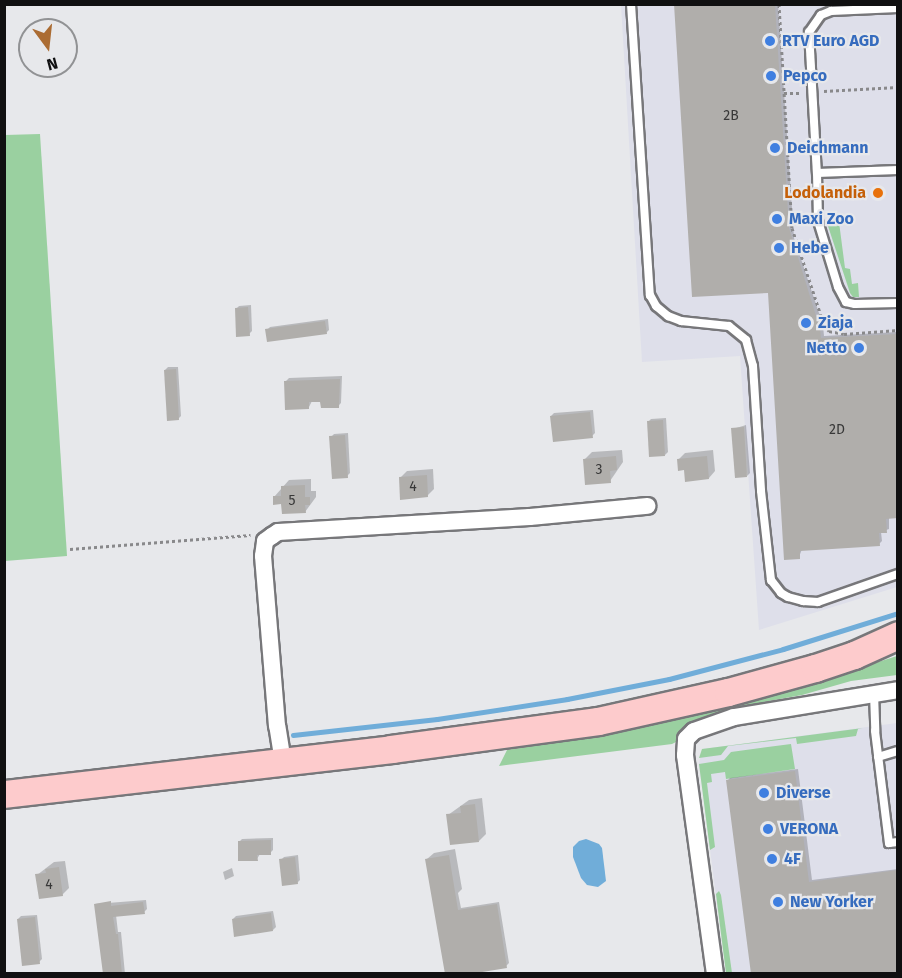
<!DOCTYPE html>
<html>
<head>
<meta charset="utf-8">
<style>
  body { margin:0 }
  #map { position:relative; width:902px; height:978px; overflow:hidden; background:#e7e8eb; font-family:"Fira Sans",sans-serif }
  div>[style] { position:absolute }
  .built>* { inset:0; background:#dedfea }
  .green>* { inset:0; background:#9ad0a0 }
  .water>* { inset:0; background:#70add9 }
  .shadow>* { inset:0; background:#0003 }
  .stream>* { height:5px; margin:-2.5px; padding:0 2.5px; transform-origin:2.5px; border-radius:2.5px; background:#70add9 }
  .building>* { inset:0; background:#b0aeab }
  .path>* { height:3px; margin-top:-1.5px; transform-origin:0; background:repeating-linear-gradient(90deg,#89898b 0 3px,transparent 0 6px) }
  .roads { filter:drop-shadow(2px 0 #77777a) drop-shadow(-2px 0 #77777a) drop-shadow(0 2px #77777a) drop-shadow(0 -2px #77777a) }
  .service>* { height:8px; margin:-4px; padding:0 4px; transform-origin:4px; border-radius:4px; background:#fff }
  .minor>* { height:16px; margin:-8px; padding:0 8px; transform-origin:8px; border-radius:8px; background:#fff }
  .primary>* { height:27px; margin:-13.5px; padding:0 13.5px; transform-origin:13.5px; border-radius:13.5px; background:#fdcbcc }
  .dots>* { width:16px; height:16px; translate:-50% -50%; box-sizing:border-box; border:3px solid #e7e8eb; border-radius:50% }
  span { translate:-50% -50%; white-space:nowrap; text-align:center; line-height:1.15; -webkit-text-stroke:4.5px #e7e8eb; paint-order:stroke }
  .number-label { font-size:14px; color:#383838 }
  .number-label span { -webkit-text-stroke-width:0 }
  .shop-label { font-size:16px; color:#366cbe; font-weight:700 }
  .left { translate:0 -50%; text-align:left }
  .right { translate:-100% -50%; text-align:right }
  .food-label { font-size:16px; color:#c56008; font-weight:700 }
  .frame { position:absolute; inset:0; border:6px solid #101011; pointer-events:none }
  .north { position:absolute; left:18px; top:18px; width:60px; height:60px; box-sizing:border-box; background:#e7e8eb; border:2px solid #919294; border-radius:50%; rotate:165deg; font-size:16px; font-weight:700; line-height:24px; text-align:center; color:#101011 }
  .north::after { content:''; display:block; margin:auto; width:21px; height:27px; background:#ab6c33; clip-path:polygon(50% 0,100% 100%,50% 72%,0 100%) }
</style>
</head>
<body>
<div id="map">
  <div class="built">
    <div style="clip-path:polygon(621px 5px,897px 5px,897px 587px,759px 630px,740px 356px,642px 362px)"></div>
    <div style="clip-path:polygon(897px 723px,897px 973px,726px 973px,699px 764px,702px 749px)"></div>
  </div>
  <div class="green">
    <div style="clip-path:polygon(40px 134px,67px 556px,5px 561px,5px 135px)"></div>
    <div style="clip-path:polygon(839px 222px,845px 268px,850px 269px,852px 284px,858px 283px,859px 297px,853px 297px,850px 293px,827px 223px)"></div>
    <div style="clip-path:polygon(897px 656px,897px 675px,851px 681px,802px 695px,758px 703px,700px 719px,681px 729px,676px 742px,672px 744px,499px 766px,507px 750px,573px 740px,719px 709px,777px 694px)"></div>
    <div style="clip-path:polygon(863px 728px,858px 729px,856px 736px,797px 744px,796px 738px,728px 746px,721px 755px,699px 758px,702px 749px)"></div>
    <div style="clip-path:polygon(791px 744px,795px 769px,726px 779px,725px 772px,711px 774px,712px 782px,707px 783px,715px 847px,710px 850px,699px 764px,724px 760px,731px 752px)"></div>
    <div style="clip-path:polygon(719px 891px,721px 895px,732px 973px,726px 973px,716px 894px)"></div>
  </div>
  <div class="water">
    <div style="clip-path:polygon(586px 839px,599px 844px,602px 848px,606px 881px,598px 887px,587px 885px,581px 878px,573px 857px,573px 847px,579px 841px)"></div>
  </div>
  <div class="shadow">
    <div style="clip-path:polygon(676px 4px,778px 4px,794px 238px,823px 325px,824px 336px,898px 332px,898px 517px,889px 517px,889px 529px,881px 532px,882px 541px,879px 544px,802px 549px,799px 557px,769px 291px)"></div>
    <div style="clip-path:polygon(251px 305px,252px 331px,249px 334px,236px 309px,239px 306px)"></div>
    <div style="clip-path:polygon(328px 319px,329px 330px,326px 333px,267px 330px,270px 327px)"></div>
    <div style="clip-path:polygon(168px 367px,178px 367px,181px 416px,178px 419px,165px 370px)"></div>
    <div style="clip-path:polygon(342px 376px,341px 403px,338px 406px,322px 400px,312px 401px,309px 407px,286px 381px,289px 378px)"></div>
    <div style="clip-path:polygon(593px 410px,595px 433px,592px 436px,551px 416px,554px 413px)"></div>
    <div style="clip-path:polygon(666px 418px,668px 452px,665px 455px,648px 422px,651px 419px)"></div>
    <div style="clip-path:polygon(746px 425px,750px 473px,747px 476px,733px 429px)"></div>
    <div style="clip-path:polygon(348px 433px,350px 473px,347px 476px,331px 437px,334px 434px)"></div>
    <div style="clip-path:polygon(622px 450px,623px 462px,610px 481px,585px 459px,592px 452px)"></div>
    <div style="clip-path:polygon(713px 450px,715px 471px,709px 478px,685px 469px,678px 460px,685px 453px)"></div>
    <div style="clip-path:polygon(433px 469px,434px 489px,427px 496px,400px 478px,407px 471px)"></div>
    <div style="clip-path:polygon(311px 479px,311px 491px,316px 491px,316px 497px,305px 512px,274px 497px,289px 480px)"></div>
    <div style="clip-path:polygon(798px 769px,812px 880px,898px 869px,898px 974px,752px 974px,727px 781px,730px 778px)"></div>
    <div style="clip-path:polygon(482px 798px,486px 834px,479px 841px,448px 815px,469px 800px)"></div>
    <div style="clip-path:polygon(273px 838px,273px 850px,270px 853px,260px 854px,257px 859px,239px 842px,242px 839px)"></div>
    <div style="clip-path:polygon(455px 849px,462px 889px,458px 893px,461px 908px,499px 902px,509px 963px,506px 966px,434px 901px,427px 859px,434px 853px)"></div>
    <div style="clip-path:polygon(298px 855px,300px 880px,297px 883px,281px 860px,284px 857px)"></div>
    <div style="clip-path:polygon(65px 861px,69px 888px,62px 895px,37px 875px,54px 862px)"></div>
    <div style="clip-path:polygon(232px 868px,234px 876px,225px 880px,223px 872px)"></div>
    <div style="clip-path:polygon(146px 900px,147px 909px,144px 912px,116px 915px,118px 932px,121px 932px,125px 974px,104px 974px,95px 904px)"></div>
    <div style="clip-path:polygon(273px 911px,276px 927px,273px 930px,233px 919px,236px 916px)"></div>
    <div style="clip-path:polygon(37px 915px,42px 959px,39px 962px,18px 919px,21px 916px)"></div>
  </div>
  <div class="stream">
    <div style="left:293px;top:735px;width:145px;rotate:-6.3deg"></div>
    <div style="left:437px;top:719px;width:132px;rotate:-8.7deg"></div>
    <div style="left:567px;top:699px;width:104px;rotate:-11.1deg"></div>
    <div style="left:669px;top:679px;width:118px;rotate:-14.7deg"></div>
    <div style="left:783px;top:649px;width:121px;rotate:-17.4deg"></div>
  </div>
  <div class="building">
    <div style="clip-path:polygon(674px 4px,775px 4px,789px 228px,820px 329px,821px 338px,898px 334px,898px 518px,886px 519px,887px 533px,879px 533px,880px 546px,800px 551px,800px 559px,784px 560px,768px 293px,692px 297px)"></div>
    <div style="clip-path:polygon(248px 307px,250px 336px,236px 337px,235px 308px)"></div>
    <div style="clip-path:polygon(325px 321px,327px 334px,267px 342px,265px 329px)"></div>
    <div style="clip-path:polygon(176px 369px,179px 420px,167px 421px,164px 370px)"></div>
    <div style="clip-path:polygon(340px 379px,339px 408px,321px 408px,320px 402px,309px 402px,309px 409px,285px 410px,284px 381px)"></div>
    <div style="clip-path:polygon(590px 412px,593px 438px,553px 442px,550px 416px)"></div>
    <div style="clip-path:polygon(663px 420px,665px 456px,649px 457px,647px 421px)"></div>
    <div style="clip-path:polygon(744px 427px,747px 477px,735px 478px,731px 428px)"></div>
    <div style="clip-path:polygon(345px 435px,348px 478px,332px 479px,329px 436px)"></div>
    <div style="clip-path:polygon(616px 456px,617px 470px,610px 471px,611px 483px,585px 485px,583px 459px)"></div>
    <div style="clip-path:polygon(707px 456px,709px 479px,685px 482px,684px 470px,678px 471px,677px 459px)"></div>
    <div style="clip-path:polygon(427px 475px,428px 497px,400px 500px,399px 477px)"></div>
    <div style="clip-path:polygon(305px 485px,305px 497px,310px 497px,310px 505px,305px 505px,306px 513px,282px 514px,281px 504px,273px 505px,273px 496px,281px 496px,281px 486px)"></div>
    <div style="clip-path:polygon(795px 771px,809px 882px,898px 870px,898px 974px,751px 974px,726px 780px)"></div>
    <div style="clip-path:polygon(475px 804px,479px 842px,450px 845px,446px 814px,461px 813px,460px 806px)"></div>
    <div style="clip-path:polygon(271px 840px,271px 855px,257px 855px,258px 861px,238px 861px,238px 841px)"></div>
    <div style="clip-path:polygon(449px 855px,458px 910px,497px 904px,507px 968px,470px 974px,445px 974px,425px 859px)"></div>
    <div style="clip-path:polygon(295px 857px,298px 884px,282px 886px,279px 859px)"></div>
    <div style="clip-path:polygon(59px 867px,63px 896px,39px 899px,35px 874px,46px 873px,45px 869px)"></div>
    <div style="clip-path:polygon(111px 901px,111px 906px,143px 902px,145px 914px,113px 917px,116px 934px,118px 934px,122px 974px,103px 974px,94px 904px)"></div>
    <div style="clip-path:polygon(271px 913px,273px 931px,234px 937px,232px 919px)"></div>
    <div style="clip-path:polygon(35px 917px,40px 964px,22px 966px,17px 919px)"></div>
  </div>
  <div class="path">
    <div style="left:779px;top:4px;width:224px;rotate:86.7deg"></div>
    <div style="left:792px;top:228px;width:102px;rotate:71.7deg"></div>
    <div style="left:824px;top:325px;width:8px;rotate:50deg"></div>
    <div style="left:829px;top:331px;width:15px;rotate:11deg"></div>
    <div style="left:844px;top:334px;width:54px;rotate:-4.2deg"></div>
    <div style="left:824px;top:91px;width:74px;rotate:-3.1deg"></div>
    <div style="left:784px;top:93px;width:16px"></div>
    <div style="left:70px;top:549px;width:181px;rotate:-4.4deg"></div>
  </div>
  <div class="roads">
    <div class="service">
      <div style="left:631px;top:4px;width:292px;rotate:86.3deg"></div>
      <div style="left:650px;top:295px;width:13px;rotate:61deg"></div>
      <div style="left:656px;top:306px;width:16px;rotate:40deg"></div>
      <div style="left:668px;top:316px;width:14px;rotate:21deg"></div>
      <div style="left:681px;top:321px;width:48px;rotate:5.9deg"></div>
      <div style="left:729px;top:326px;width:22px;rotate:39deg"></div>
      <div style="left:746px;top:340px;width:27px;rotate:75deg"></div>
      <div style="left:753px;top:366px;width:125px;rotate:86.3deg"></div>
      <div style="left:761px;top:491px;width:90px;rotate:83.6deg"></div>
      <div style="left:771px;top:580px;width:16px;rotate:52deg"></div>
      <div style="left:781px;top:593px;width:8px;rotate:30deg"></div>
      <div style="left:788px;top:597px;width:16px;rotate:15deg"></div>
      <div style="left:803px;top:601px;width:15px;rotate:4deg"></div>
      <div style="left:818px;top:602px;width:85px;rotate:-19.3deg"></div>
      <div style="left:898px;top:8px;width:67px;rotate:177.4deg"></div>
      <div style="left:831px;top:11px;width:11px;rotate:158deg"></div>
      <div style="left:821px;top:15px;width:21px;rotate:125deg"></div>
      <div style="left:809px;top:32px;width:141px;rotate:86.8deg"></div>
      <div style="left:817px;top:173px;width:81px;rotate:-2.1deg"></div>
      <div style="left:817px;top:173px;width:48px;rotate:88.8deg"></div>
      <div style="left:818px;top:221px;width:69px;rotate:73.1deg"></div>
      <div style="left:838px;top:287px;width:17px;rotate:62deg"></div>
      <div style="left:846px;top:302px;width:9px;rotate:13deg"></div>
      <div style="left:855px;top:304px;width:43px;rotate:-1.3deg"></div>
      <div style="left:874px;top:693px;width:38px;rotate:88deg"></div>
      <div style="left:875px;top:731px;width:113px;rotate:82.9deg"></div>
      <div style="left:889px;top:843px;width:9px;rotate:-6deg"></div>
      <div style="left:878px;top:757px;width:21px;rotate:-17deg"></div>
    </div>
    <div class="minor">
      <div style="left:283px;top:762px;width:36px;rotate:-99deg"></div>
      <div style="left:277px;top:726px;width:171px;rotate:-94.7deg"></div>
      <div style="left:263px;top:556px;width:15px;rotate:-82deg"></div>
      <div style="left:265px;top:541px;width:9px;rotate:-36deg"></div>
      <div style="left:272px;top:536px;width:7px;rotate:-34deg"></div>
      <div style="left:278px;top:532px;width:252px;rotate:-3.4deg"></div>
      <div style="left:530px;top:517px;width:118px;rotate:-5.4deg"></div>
      <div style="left:715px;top:974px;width:221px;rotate:-97.8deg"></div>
      <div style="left:685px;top:755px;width:16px;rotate:-86deg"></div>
      <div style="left:686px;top:739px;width:11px;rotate:-45deg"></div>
      <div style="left:694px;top:731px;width:42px;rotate:-19.3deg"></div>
      <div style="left:734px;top:717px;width:166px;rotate:-9.3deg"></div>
    </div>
    <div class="primary">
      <div style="left:4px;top:794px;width:390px;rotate:-6.6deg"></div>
      <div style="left:391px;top:749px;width:209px;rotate:-7.7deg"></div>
      <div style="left:598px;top:721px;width:133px;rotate:-12.6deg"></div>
      <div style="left:728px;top:692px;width:90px;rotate:-15.4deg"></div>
      <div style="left:815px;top:668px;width:41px;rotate:-18.4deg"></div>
      <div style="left:854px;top:655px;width:48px;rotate:-24.4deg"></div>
    </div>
  </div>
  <div class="dots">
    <div style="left:770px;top:41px;background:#3f7fe0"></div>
    <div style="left:771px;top:76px;background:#3f7fe0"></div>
    <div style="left:775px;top:148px;background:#3f7fe0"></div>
    <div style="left:878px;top:193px;background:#e8710a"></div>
    <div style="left:777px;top:219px;background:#3f7fe0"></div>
    <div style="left:779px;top:248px;background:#3f7fe0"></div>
    <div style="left:806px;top:323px;background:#3f7fe0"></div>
    <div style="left:859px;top:348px;background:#3f7fe0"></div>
    <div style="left:764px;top:793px;background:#3f7fe0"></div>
    <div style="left:768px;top:829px;background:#3f7fe0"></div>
    <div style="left:772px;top:859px;background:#3f7fe0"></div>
    <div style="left:778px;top:902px;background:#3f7fe0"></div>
  </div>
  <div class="number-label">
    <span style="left:731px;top:116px">2B</span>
    <span style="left:837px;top:430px">2D</span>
    <span style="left:599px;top:470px">3</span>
    <span style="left:413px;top:487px">4</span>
    <span style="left:292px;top:501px">5</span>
    <span style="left:49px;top:885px">4</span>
  </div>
  <div class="shop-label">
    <span class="left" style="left:782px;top:41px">RTV Euro AGD</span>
    <span class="left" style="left:783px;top:76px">Pepco</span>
    <span class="left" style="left:787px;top:148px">Deichmann</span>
    <span class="left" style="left:789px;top:219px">Maxi Zoo</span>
    <span class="left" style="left:791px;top:248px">Hebe</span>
    <span class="left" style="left:818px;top:323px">Ziaja</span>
    <span class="right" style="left:847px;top:348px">Netto</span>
    <span class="left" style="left:776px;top:793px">Diverse</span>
    <span class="left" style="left:780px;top:829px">VERONA</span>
    <span class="left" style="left:784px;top:859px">4F</span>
    <span class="left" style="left:790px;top:902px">New Yorker</span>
  </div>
  <div class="food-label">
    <span class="right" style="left:866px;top:193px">Lodolandia</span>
  </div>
  <div class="frame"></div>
  <div class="north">N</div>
</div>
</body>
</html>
